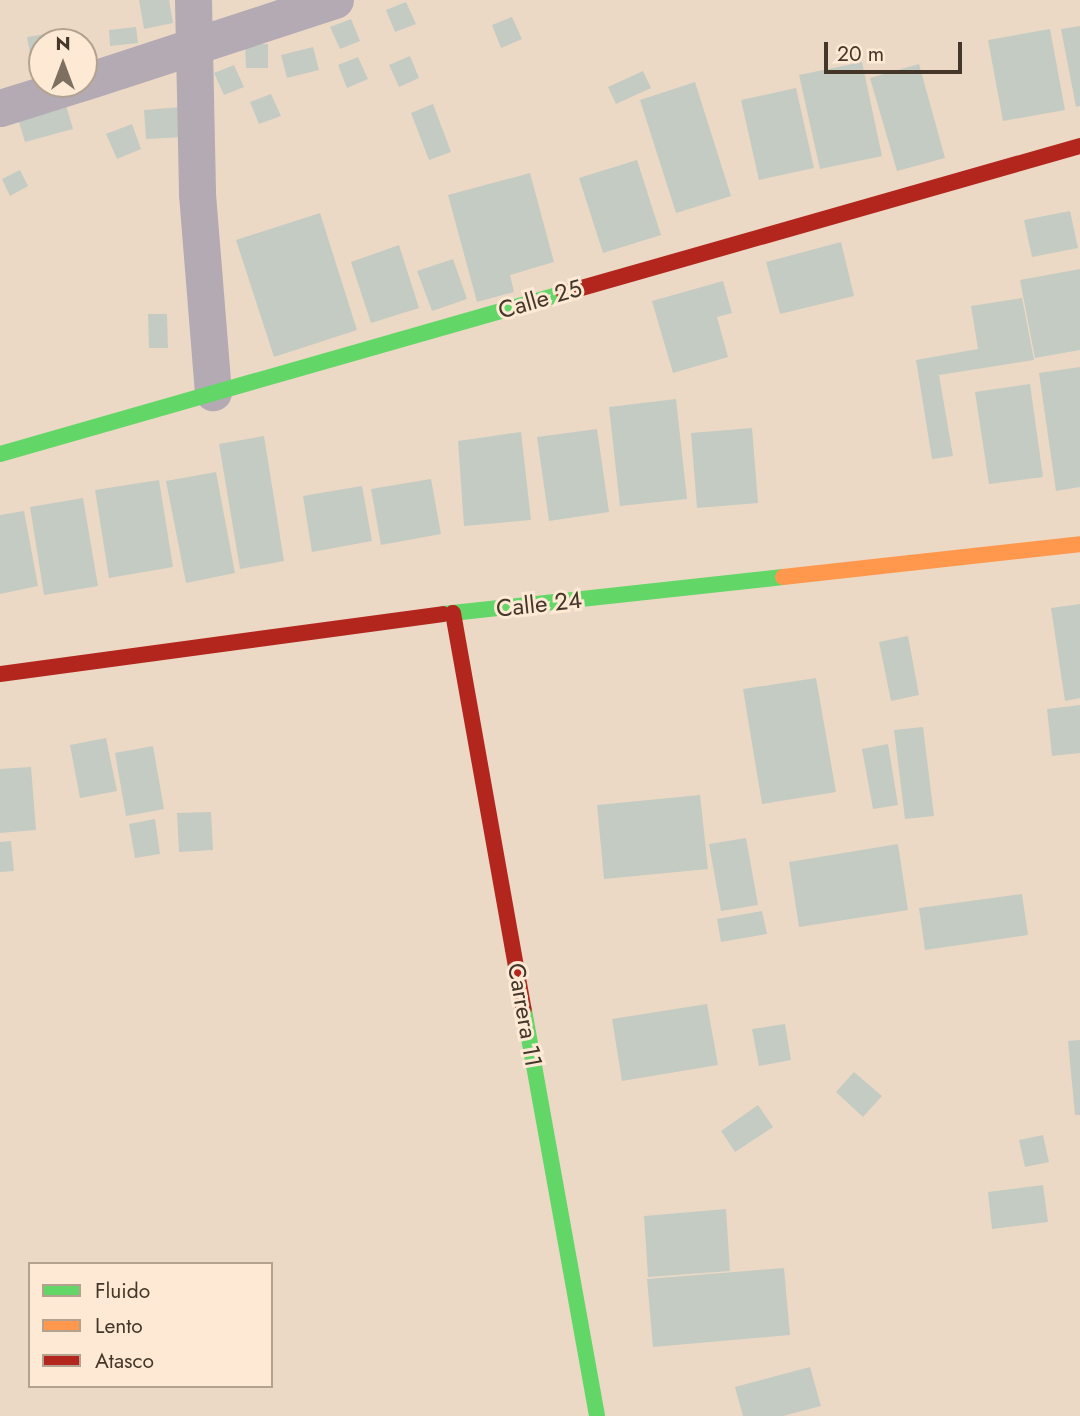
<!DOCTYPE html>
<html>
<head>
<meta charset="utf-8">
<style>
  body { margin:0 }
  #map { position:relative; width:1080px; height:1416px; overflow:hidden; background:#ebd9c6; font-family:Jost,sans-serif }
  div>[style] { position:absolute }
  .building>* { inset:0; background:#c4cbc2 }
  .street>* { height:37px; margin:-18.5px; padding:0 18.5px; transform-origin:18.5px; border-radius:18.5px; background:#b4aab4 }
  .fast>* { height:16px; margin:-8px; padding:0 8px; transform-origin:8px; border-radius:8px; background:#63d668 }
  .slow>* { height:16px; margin:-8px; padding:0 8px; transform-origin:8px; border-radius:8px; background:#ff974d }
  .jam>* { height:16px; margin:-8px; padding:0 8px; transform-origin:8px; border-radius:8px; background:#b3261e }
  span { translate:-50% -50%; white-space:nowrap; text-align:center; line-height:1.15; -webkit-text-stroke:6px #fde9d4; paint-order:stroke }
  .street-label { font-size:24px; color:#443729 }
  .legend { position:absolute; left:28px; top:1262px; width:245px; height:126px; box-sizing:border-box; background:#fde9d4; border:2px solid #b3a290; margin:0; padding:9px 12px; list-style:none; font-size:21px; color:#443729 }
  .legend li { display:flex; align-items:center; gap:14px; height:35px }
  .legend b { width:35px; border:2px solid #b3a290 }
  .north { position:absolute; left:28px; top:28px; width:70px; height:70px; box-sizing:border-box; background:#fde9d4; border:2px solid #b3a290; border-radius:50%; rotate:0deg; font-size:19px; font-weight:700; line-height:28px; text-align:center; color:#443729 }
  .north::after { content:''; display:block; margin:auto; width:24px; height:32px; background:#7e7060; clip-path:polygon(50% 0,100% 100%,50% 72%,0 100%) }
  .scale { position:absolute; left:824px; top:42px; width:138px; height:32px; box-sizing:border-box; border:4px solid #443729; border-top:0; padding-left:9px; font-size:21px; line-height:24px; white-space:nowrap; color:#443729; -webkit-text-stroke:5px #fde9d4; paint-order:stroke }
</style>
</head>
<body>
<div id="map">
  <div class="building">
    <div style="clip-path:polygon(139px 0,169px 0,173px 23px,144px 29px)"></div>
    <div style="clip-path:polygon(406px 2px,416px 24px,395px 32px,386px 10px)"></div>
    <div style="clip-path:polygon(512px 17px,522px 39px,501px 48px,492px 25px)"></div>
    <div style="clip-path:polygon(351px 19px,360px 41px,340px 49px,330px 27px)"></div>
    <div style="clip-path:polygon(1080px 26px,1080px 106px,1076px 107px,1061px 29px)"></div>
    <div style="clip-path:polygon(136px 27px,138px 43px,110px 46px,109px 30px)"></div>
    <div style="clip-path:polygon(1050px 29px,1065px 110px,1003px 121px,988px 40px)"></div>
    <div style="clip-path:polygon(58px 32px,60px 42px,42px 42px,42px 68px,33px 69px,27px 37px)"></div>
    <div style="clip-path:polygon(245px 44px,268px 44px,268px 68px,246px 68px)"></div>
    <div style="clip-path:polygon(313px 47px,319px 70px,287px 78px,281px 55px)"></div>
    <div style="clip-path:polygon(410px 56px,419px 78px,399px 87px,389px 65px)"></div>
    <div style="clip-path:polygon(358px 57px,368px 79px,347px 88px,338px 65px)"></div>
    <div style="clip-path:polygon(862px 62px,882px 156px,820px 169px,799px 75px)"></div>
    <div style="clip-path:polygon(919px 64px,945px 158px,897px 171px,870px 78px)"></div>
    <div style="clip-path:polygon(234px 65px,244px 87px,224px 95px,214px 73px)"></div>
    <div style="clip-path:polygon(643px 71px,651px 88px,616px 104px,608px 87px)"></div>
    <div style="clip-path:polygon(695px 82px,731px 196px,676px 213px,640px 100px)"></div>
    <div style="clip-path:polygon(796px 88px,814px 168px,759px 180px,741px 100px)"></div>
    <div style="clip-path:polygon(271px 94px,281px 116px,259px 124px,250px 102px)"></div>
    <div style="clip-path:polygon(63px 95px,73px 129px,25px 142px,15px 109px)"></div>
    <div style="clip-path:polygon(433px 104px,451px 152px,429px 160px,411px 113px)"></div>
    <div style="clip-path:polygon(182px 107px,184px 137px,146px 139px,144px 110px)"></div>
    <div style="clip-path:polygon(132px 124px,141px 149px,117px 159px,106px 134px)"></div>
    <div style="clip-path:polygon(637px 160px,661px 235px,603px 253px,579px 178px)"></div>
    <div style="clip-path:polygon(20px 170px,28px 186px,10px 196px,2px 179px)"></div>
    <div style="clip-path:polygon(530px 173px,554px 262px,510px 275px,514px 292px,477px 302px,448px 195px)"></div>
    <div style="clip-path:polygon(1070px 211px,1078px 248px,1032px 257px,1024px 220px)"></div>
    <div style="clip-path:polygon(320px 213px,357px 330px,274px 357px,236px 240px)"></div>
    <div style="clip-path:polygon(841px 242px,854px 296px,780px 314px,766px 262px)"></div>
    <div style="clip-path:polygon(399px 245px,419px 308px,371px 323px,351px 262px)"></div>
    <div style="clip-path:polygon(453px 259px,467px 299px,432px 311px,417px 271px)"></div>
    <div style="clip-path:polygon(1080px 269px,1080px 350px,1035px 358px,1020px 280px)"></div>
    <div style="clip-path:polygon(723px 281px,732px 313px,717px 317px,728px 357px,673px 373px,652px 301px)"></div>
    <div style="clip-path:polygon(1022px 298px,1034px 360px,939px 375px,953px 456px,932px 459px,916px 360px,978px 349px,971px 306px)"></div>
    <div style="clip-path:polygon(148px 314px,167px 314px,168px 348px,149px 348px)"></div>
    <div style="clip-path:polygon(1080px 367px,1080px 487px,1056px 491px,1039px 373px)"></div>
    <div style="clip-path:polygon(1030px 384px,1043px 477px,989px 484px,975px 392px)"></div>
    <div style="clip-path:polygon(676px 399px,687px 499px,620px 506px,609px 407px)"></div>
    <div style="clip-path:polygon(752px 428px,758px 503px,697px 508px,691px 433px)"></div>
    <div style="clip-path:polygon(597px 429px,609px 512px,549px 521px,537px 437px)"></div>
    <div style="clip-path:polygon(521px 432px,531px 520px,464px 526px,458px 441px)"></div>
    <div style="clip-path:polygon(264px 436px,284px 561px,240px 569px,219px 444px)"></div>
    <div style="clip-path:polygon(216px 472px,235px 573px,186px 583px,166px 481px)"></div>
    <div style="clip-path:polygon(431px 479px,441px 534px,381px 545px,371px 489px)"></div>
    <div style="clip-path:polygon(159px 480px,173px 567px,109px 578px,95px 490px)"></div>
    <div style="clip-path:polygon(362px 486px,372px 541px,312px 552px,303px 496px)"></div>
    <div style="clip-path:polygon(83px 498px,98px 586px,44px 595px,30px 507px)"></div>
    <div style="clip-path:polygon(24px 511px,38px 586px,0 594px,0 515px)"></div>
    <div style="clip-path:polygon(1080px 604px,1080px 698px,1065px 701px,1051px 608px)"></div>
    <div style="clip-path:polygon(908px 636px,919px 695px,891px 701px,879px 642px)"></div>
    <div style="clip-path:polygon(816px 678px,836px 792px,762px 804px,743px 689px)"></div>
    <div style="clip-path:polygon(1080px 705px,1080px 753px,1052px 756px,1047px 709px)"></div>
    <div style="clip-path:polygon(923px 727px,934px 816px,905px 819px,894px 730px)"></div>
    <div style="clip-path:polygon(106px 738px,117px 791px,80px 798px,70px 745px)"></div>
    <div style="clip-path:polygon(888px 744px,898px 805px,873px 809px,862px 749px)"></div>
    <div style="clip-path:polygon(153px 746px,164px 809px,126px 816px,115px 753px)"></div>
    <div style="clip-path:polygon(31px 767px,36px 830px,0 833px,0 769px)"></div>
    <div style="clip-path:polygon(700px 795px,708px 869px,604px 879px,597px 805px)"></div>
    <div style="clip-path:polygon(211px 812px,213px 850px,179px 852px,177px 813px)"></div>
    <div style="clip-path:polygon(155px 819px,160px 854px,135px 858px,129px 824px)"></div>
    <div style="clip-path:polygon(746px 838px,758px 905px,721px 911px,709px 844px)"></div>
    <div style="clip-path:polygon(11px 841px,14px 871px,0 872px,0 842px)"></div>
    <div style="clip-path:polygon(898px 844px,908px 910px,799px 927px,789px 862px)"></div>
    <div style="clip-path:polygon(1022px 894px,1028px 935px,925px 950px,919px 908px)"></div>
    <div style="clip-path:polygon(762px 911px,767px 934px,721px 942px,717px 919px)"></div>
    <div style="clip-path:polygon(707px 1004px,718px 1065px,622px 1081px,612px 1019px)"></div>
    <div style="clip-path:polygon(785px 1024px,791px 1060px,759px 1066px,752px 1029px)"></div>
    <div style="clip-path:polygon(1080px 1040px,1080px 1115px,1075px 1115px,1068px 1041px)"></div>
    <div style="clip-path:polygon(854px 1072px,882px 1096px,863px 1117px,836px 1092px)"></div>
    <div style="clip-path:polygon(758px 1105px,773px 1127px,735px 1152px,721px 1131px)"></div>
    <div style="clip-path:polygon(1043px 1135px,1049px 1162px,1025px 1167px,1019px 1140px)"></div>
    <div style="clip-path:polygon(1043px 1185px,1048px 1222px,992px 1229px,988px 1192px)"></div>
    <div style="clip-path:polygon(726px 1209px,730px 1271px,648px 1277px,644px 1216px)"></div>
    <div style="clip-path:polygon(784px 1268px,790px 1335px,653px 1347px,647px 1279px)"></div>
    <div style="clip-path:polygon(810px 1367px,821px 1406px,783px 1416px,743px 1416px,735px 1387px)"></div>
  </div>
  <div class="street">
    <div style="left:193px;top:0;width:194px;rotate:88.8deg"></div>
    <div style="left:197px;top:194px;width:199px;rotate:85.4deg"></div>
    <div style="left:84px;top:82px;width:264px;rotate:-18.1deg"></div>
    <div style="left:0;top:108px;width:81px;rotate:-17.3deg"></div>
  </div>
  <div class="fast">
    <div style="left:0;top:454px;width:587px;rotate:-15.93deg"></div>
    <div style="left:443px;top:614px;width:342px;rotate:-6.2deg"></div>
    <div style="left:524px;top:1010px;width:413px;rotate:79.8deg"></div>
  </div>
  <div class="slow">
    <div style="left:783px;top:577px;width:299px;rotate:-6.3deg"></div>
  </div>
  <div class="jam">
    <div style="left:564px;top:293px;width:537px;rotate:-15.9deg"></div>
    <div style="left:453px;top:613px;width:403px;rotate:79.9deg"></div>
    <div style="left:0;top:674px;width:447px;rotate:-7.7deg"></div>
  </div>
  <div class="street-label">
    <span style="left:540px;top:299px;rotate:-16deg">Calle 25</span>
    <span style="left:539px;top:604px;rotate:-6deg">Calle 24</span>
    <span style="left:525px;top:1015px;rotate:80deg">Carrera 11</span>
  </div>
  <ul class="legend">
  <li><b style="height:9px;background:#63d668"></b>Fluido</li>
  <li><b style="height:9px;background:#ff974d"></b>Lento</li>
  <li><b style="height:9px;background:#b3261e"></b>Atasco</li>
  </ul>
  <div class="north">N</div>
  <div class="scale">20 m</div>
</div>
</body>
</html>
